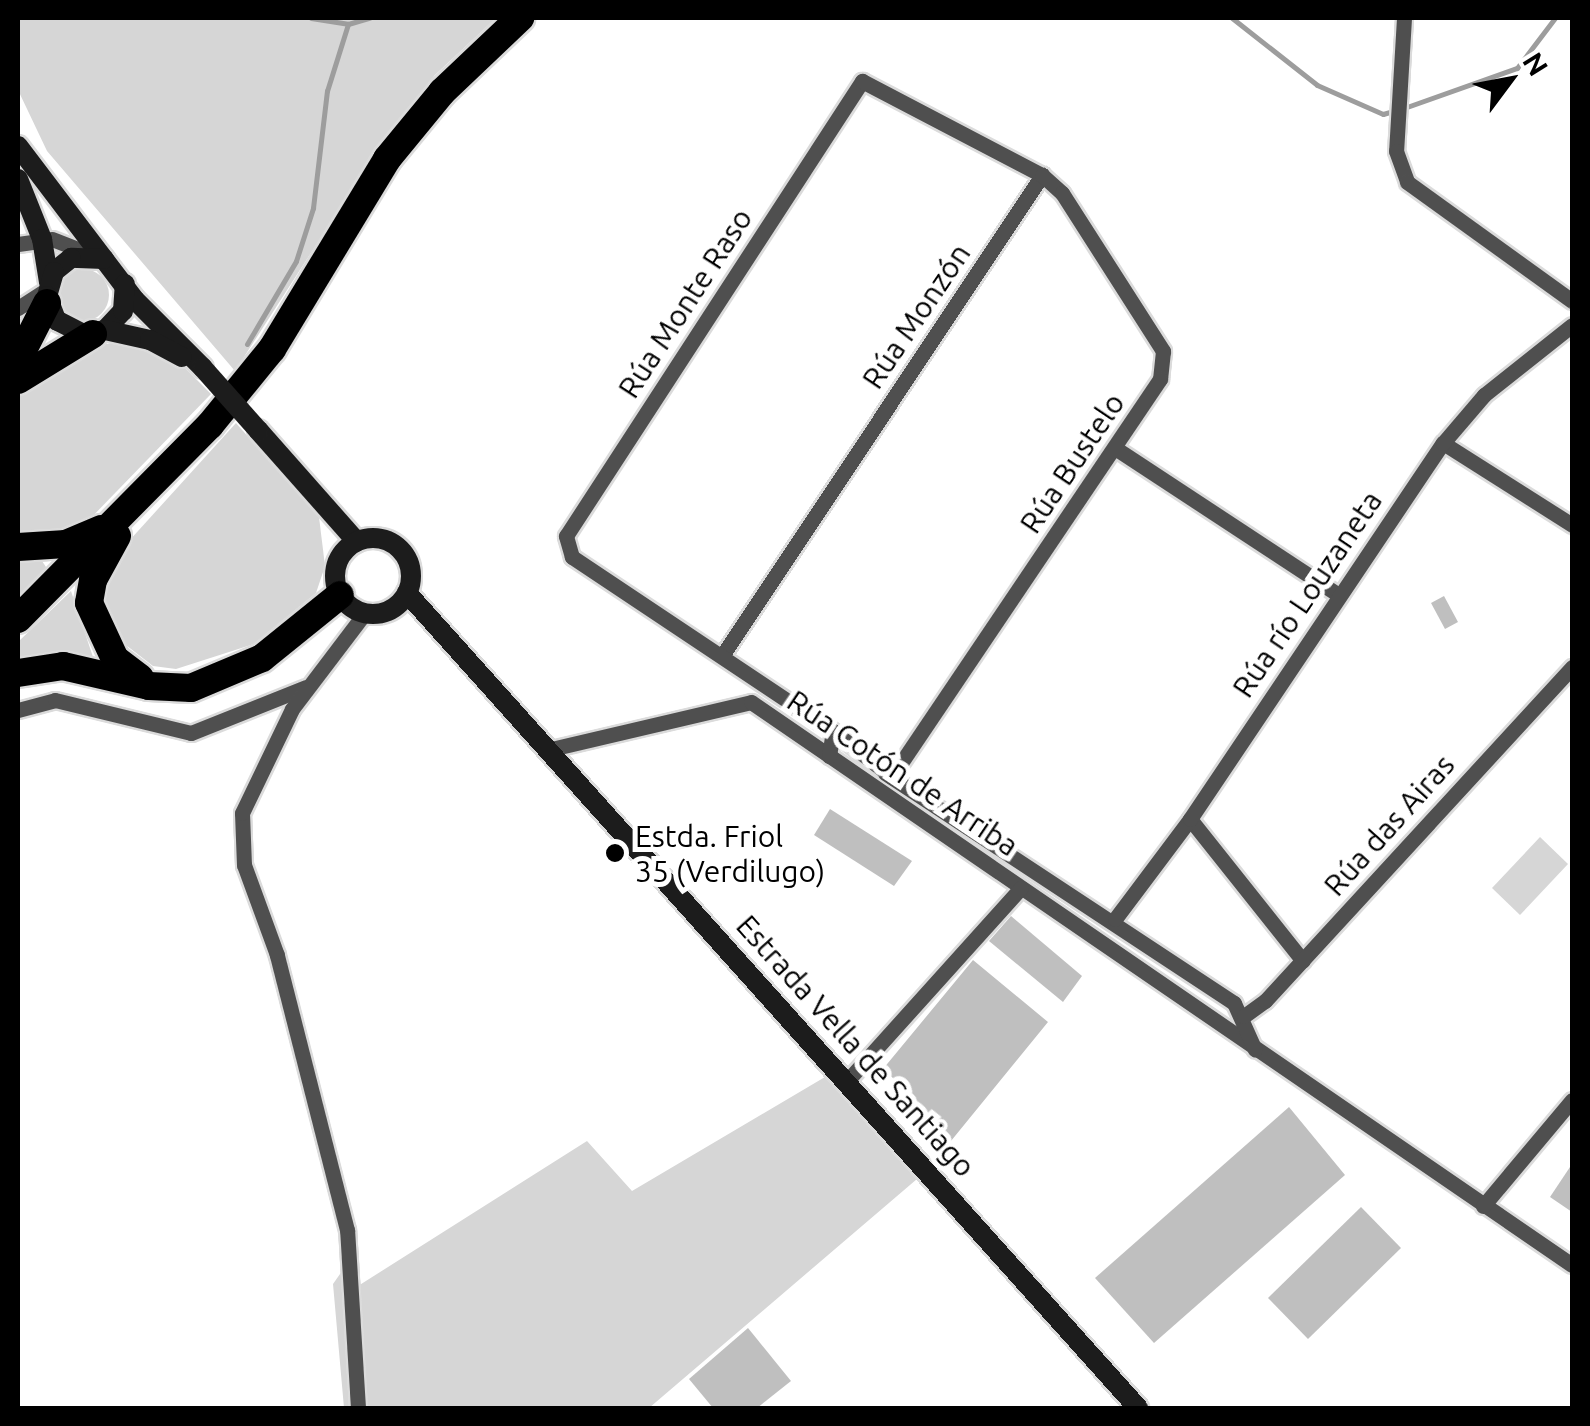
<!DOCTYPE html>
<html>
<head>
<meta charset="utf-8">
<style>
  body { margin:0 }
  #map { position:relative; width:1590px; height:1426px; overflow:hidden; background:#fff; font-family:Ubuntu,sans-serif }
  div>[style] { position:absolute }
  .green>* { inset:0; background:#d6d6d6 }
  .round { border-radius:50% }
  .stream>* { height:5px; margin:-2.5px; padding:0 2.5px; transform-origin:2.5px; border-radius:2.5px; background:#9d9d9d }
  .building>* { inset:0; background:#bfbfbf }
  .roads { filter:drop-shadow(2px 0 #dbdbdb) drop-shadow(-2px 0 #dbdbdb) drop-shadow(0 2px #dbdbdb) drop-shadow(0 -2px #dbdbdb) }
  .street>* { height:15px; margin:-7.5px; padding:0 7.5px; transform-origin:7.5px; border-radius:7.5px; background:#4f4f4f }
  .secondary>* { height:20px; margin:-10px; padding:0 10px; transform-origin:10px; border-radius:10px; background:#1c1c1c }
  .secondary>.ring { margin:-10px; padding:0; box-sizing:content-box; background:none; border:20px solid #1c1c1c; border-radius:50% }
  .highway>* { height:28px; margin:-14px; padding:0 14px; transform-origin:14px; border-radius:14px; background:#000 }
  .secondary-bridge>* { height:20px; margin:-10px; padding:0 10px; transform-origin:10px; border-radius:10px; background:#1c1c1c }
  .dots>* { width:28px; height:28px; translate:-50% -50%; box-sizing:border-box; border:5px solid #fff; border-radius:50% }
  span { translate:-50% -50%; white-space:nowrap; text-align:center; line-height:1.15; -webkit-text-stroke:10px #fff; paint-order:stroke }
  .street-label { font-size:30px; color:#000 }
  .poi-label { font-size:30px; color:#000 }
  .left { translate:0 -50%; text-align:left }
  .frame { position:absolute; inset:0; border:20px solid #000; pointer-events:none }
  .north { position:absolute; left:1460px; top:30px; width:100px; height:100px; -webkit-text-stroke:8px #fff; paint-order:stroke; rotate:58deg; font-size:28px; font-weight:700; line-height:40px; text-align:center; color:#000 }
  .north::after { content:''; display:block; margin:auto; width:35px; height:45px; background:#000; clip-path:polygon(50% 0,100% 100%,50% 72%,0 100%) }
</style>
</head>
<body>
<div id="map">
  <div class="green">
    <div style="clip-path:polygon(18px 18px,496px 18px,435px 75px,381px 144px,235px 371px,47px 151px,18px 90px)"></div>
    <div class="round" style="left:57px;top:269px;width:52px;height:52px"></div>
    <div style="clip-path:polygon(117px 342px,179px 362px,211px 394px,86px 523px,60px 533px,18px 531px,18px 394px,96px 346px)"></div>
    <div style="clip-path:polygon(236px 423px,319px 517px,325px 566px,316px 593px,254px 644px,176px 669px,153px 666px,109px 632px,101px 599px,109px 563px)"></div>
    <div style="clip-path:polygon(18px 558px,42px 561px,48px 570px,18px 600px)"></div>
    <div style="clip-path:polygon(71px 591px,94px 660px,66px 653px,18px 662px,18px 642px)"></div>
    <div style="clip-path:polygon(1540px 837px,1568px 864px,1520px 915px,1492px 888px)"></div>
    <div style="clip-path:polygon(825px 1077px,917px 1179px,649px 1408px,344px 1408px,333px 1284px,347px 1264px,358px 1286px,587px 1141px,632px 1191px)"></div>
  </div>
  <div class="stream">
    <div style="left:311px;top:18px;width:37px;rotate:9deg"></div>
    <div style="left:348px;top:24px;width:22px;rotate:-16deg"></div>
    <div style="left:1232px;top:18px;width:108px;rotate:38.2deg"></div>
    <div style="left:1317px;top:85px;width:72px;rotate:23.7deg"></div>
    <div style="left:1383px;top:114px;width:10px;rotate:-17deg"></div>
    <div style="left:1404px;top:108px;width:120px;rotate:-19.5deg"></div>
    <div style="left:1517px;top:68px;width:63px;rotate:-52.8deg"></div>
    <div style="left:247px;top:344px;width:96px;rotate:-59.4deg"></div>
    <div style="left:296px;top:261px;width:56px;rotate:-72.2deg"></div>
    <div style="left:313px;top:208px;width:118px;rotate:-83.2deg"></div>
    <div style="left:327px;top:91px;width:70px;rotate:-72.6deg"></div>
  </div>
  <div class="building">
    <div style="clip-path:polygon(1444px 596px,1458px 622px,1445px 629px,1431px 603px)"></div>
    <div style="clip-path:polygon(830px 809px,912px 861px,894px 886px,814px 835px)"></div>
    <div style="clip-path:polygon(1011px 916px,1082px 976px,1063px 1002px,989px 941px)"></div>
    <div style="clip-path:polygon(973px 960px,1048px 1022px,942px 1152px,896px 1101px,905px 1089px,883px 1069px)"></div>
    <div style="clip-path:polygon(1289px 1107px,1345px 1175px,1154px 1343px,1095px 1278px)"></div>
    <div style="clip-path:polygon(1572px 1164px,1572px 1212px,1550px 1197px)"></div>
    <div style="clip-path:polygon(1361px 1207px,1401px 1248px,1308px 1339px,1268px 1298px)"></div>
    <div style="clip-path:polygon(748px 1328px,791px 1381px,757px 1408px,713px 1408px,689px 1379px)"></div>
  </div>
  <div class="roads">
    <div class="street">
      <div style="left:1404px;top:18px;width:133px;rotate:93.4deg"></div>
      <div style="left:1396px;top:151px;width:33px;rotate:70deg"></div>
      <div style="left:1407px;top:182px;width:203px;rotate:35.8deg"></div>
      <div style="left:18px;top:244px;width:34px;rotate:-8deg"></div>
      <div style="left:52px;top:239px;width:44px;rotate:21.3deg"></div>
      <div style="left:18px;top:308px;width:35px;rotate:-33deg"></div>
      <div style="left:1443px;top:443px;width:153px;rotate:32.4deg"></div>
      <div style="left:1115px;top:448px;width:266px;rotate:33.3deg"></div>
      <div style="left:722px;top:656px;width:578px;rotate:-56.36deg"></div>
      <div style="left:18px;top:710px;width:38px;rotate:-15deg"></div>
      <div style="left:55px;top:700px;width:140px;rotate:13.6deg"></div>
      <div style="left:191px;top:733px;width:124px;rotate:-21.8deg"></div>
      <div style="left:551px;top:749px;width:205px;rotate:-13.2deg"></div>
      <div style="left:751px;top:702px;width:995px;rotate:34.44deg"></div>
      <div style="left:829px;top:756px;width:25px;rotate:-81deg"></div>
      <div style="left:833px;top:731px;width:314px;rotate:-146.3deg"></div>
      <div style="left:572px;top:557px;width:22px;rotate:-106deg"></div>
      <div style="left:566px;top:536px;width:543px;rotate:-56.95deg"></div>
      <div style="left:862px;top:81px;width:203px;rotate:27.6deg"></div>
      <div style="left:1042px;top:175px;width:27px;rotate:42deg"></div>
      <div style="left:1062px;top:193px;width:188px;rotate:57.4deg"></div>
      <div style="left:1163px;top:351px;width:28px;rotate:96deg"></div>
      <div style="left:1160px;top:379px;width:480px;rotate:124deg"></div>
      <div style="left:892px;top:777px;width:75px;rotate:-142.1deg"></div>
      <div style="left:885px;top:773px;width:418px;rotate:33.4deg"></div>
      <div style="left:1234px;top:1003px;width:51px;rotate:65.9deg"></div>
      <div style="left:1190px;top:819px;width:181px;rotate:51.5deg"></div>
      <div style="left:1115px;top:919px;width:125px;rotate:-53.1deg"></div>
      <div style="left:1190px;top:819px;width:453px;rotate:-56.1deg"></div>
      <div style="left:1443px;top:443px;width:63px;rotate:-49.5deg"></div>
      <div style="left:1484px;top:395px;width:112px;rotate:-38.5deg"></div>
      <div style="left:1244px;top:1016px;width:26px;rotate:-36deg"></div>
      <div style="left:1265px;top:1001px;width:454px;rotate:-47.4deg"></div>
      <div style="left:847px;top:1081px;width:260px;rotate:-48deg"></div>
      <div style="left:1483px;top:1206px;width:138px;rotate:-50deg"></div>
      <div style="left:358px;top:1408px;width:178px;rotate:-93.5deg"></div>
      <div style="left:347px;top:1230px;width:284px;rotate:-104.3deg"></div>
      <div style="left:277px;top:955px;width:96px;rotate:-110.1deg"></div>
      <div style="left:244px;top:865px;width:52px;rotate:-92.2deg"></div>
      <div style="left:242px;top:813px;width:115px;rotate:-64.3deg"></div>
      <div style="left:292px;top:709px;width:121px;rotate:-52.8deg"></div>
    </div>
    <div class="secondary">
      <div style="left:18px;top:146px;width:193px;rotate:52.8deg"></div>
      <div style="left:135px;top:300px;width:96px;rotate:45deg"></div>
      <div style="left:18px;top:179px;width:65px;rotate:68.2deg"></div>
      <div style="left:42px;top:239px;width:44px;rotate:80.8deg"></div>
      <div style="left:104px;top:259px;width:33px;rotate:-178deg"></div>
      <div style="left:71px;top:258px;width:22px;rotate:141deg"></div>
      <div style="left:54px;top:272px;width:25px;rotate:106deg"></div>
      <div style="left:47px;top:296px;width:26px;rotate:69deg"></div>
      <div style="left:56px;top:320px;width:30px;rotate:27deg"></div>
      <div style="left:83px;top:334px;width:22px;rotate:-10deg"></div>
      <div style="left:105px;top:330px;width:26px;rotate:-47deg"></div>
      <div style="left:123px;top:311px;width:27px;rotate:-86deg"></div>
      <div style="left:105px;top:330px;width:46px;rotate:12.5deg"></div>
      <div style="left:150px;top:340px;width:36px;rotate:28deg"></div>
      <div style="left:258px;top:430px;width:149px;rotate:48.5deg"></div>
      <div class="ring" style="left:335px;top:538px;width:56px;height:56px"></div>
      <div style="left:407px;top:593px;width:1095px;rotate:48.11deg"></div>
    </div>
    <div class="highway">
      <div style="left:18px;top:360px;width:64px;rotate:-63deg"></div>
      <div style="left:18px;top:380px;width:88px;rotate:-31.5deg"></div>
      <div style="left:117px;top:536px;width:50px;rotate:118.6deg"></div>
      <div style="left:93px;top:580px;width:23px;rotate:100deg"></div>
      <div style="left:89px;top:603px;width:62px;rotate:65.1deg"></div>
      <div style="left:115px;top:659px;width:31px;rotate:37deg"></div>
      <div style="left:18px;top:547px;width:48px;rotate:-3.6deg"></div>
      <div style="left:66px;top:544px;width:38px;rotate:-23deg"></div>
      <div style="left:18px;top:619px;width:273px;rotate:-45.3deg"></div>
      <div style="left:210px;top:425px;width:98px;rotate:-50.8deg"></div>
      <div style="left:272px;top:349px;width:222px;rotate:-58.8deg"></div>
      <div style="left:387px;top:159px;width:87px;rotate:-50.6deg"></div>
      <div style="left:442px;top:92px;width:108px;rotate:-43.5deg"></div>
      <div style="left:18px;top:673px;width:46px;rotate:-8.8deg"></div>
      <div style="left:63px;top:666px;width:88px;rotate:13.1deg"></div>
      <div style="left:149px;top:686px;width:42px;rotate:2.7deg"></div>
      <div style="left:191px;top:688px;width:77px;rotate:-22.9deg"></div>
      <div style="left:262px;top:658px;width:100px;rotate:-38.9deg"></div>
    </div>
  </div>
  <div class="secondary-bridge">
    <div style="left:203px;top:368px;width:83px;rotate:48.4deg"></div>
  </div>
  <div class="dots">
    <div style="left:615px;top:853px;background:#000"></div>
  </div>
  <div class="street-label">
    <span style="left:685px;top:303px;rotate:-57deg">Rúa Monte Raso</span>
    <span style="left:916px;top:316px;rotate:-56deg">Rúa Monzón</span>
    <span style="left:1072px;top:463px;rotate:-56deg">Rúa Bustelo</span>
    <span style="left:1307px;top:594px;rotate:-56deg">Rúa río Louzaneta</span>
    <span style="left:903px;top:773px;rotate:34deg">Rúa Cotón de Arriba</span>
    <span style="left:1389px;top:825px;rotate:-48deg">Rúa das Airas</span>
    <span style="left:856px;top:1046px;rotate:48deg">Estrada Vella de Santiago</span>
  </div>
  <div class="poi-label">
    <span class="left" style="left:635px;top:853px">Estda. Friol<br>35 (Verdilugo)</span>
  </div>
  <div class="frame"></div>
  <div class="north">N</div>
</div>
</body>
</html>
